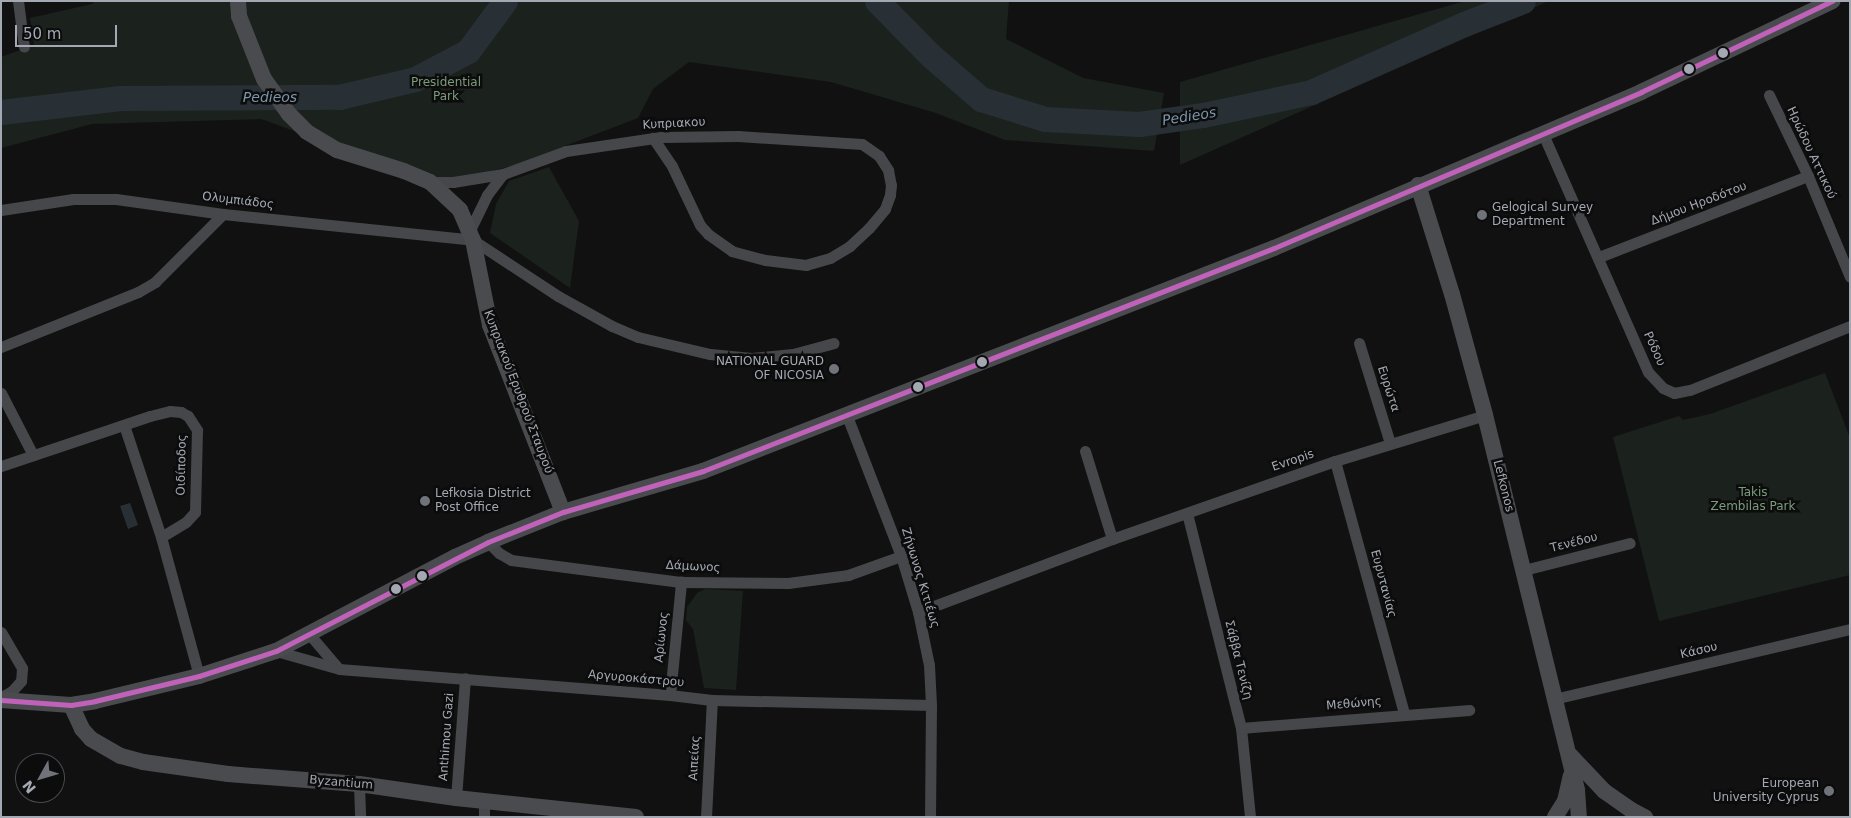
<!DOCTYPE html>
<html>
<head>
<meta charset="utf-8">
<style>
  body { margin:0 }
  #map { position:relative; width:1851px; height:818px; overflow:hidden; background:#111112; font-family:"DejaVu Sans",sans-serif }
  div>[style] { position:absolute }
  .green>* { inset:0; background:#1b211c }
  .water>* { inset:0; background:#293035 }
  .river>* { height:25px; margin:-12.5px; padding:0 12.5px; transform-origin:12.5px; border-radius:12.5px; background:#293035 }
  .street>* { height:11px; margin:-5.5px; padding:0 5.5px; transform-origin:5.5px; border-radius:5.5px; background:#46474a }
  .secondary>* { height:16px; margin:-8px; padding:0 8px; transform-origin:8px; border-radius:8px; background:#4a4b4e }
  .bus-1>* { height:5px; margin:-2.5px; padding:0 2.5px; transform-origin:2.5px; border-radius:2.5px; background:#c062b9 }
  .dots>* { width:14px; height:14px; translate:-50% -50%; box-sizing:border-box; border:2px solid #0c0c0d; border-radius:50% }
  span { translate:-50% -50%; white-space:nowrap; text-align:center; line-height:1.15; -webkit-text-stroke:5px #0c0c0d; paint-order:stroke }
  .park-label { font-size:12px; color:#7b9c7c }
  .street-label { font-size:12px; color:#a3a8b2 }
  .poi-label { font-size:12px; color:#a3a8b2 }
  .left { translate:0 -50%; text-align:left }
  .right { translate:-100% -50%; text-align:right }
  .water-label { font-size:14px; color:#7c96ab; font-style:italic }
  .frame { position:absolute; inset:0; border:2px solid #a3a8b2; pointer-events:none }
  .north { position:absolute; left:15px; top:753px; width:50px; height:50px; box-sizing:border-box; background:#0c0c0d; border:1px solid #484a4f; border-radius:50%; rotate:231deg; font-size:14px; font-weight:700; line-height:20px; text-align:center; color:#a3a8b2 }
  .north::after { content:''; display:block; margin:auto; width:18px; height:22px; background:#70737a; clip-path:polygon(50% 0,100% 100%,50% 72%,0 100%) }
  .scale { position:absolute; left:15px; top:25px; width:102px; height:22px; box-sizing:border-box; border:2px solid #a3a8b2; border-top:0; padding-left:6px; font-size:15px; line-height:18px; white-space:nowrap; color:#a3a8b2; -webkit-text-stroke:4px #0c0c0d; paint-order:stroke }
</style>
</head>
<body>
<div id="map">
  <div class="green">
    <div style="clip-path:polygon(94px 1px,1009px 1px,1006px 39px,1083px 78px,1164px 93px,1154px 151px,1005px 140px,936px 113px,831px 82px,689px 62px,653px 89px,638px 118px,515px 165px,442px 184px,261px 119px,92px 124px,1px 148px,1px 57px,34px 45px,30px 18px,92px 4px)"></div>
    <div style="clip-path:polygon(1465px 1px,1549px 1px,1180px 165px,1180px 82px)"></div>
    <div style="clip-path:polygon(549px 167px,579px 221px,570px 288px,490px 233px,496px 204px,509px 181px)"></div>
    <div style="clip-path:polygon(1825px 373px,1850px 438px,1850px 575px,1659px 621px,1613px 437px,1679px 416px,1683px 420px,1710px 414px)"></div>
    <div style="clip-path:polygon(705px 589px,743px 591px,736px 690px,704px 688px,693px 629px,686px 620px,687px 607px,697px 593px)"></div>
  </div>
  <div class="water">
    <div style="clip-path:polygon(130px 503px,138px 525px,128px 529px,120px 506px)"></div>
  </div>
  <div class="river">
    <div style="left:877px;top:1px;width:74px;rotate:45.5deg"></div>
    <div style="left:929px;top:54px;width:69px;rotate:40.9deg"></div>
    <div style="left:981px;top:99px;width:67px;rotate:17.4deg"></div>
    <div style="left:1045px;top:119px;width:94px;rotate:3deg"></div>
    <div style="left:1139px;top:124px;width:65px;rotate:-8deg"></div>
    <div style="left:1203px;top:115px;width:110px;rotate:-12deg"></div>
    <div style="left:1311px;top:92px;width:167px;rotate:-24deg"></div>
    <div style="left:1464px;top:24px;width:63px;rotate:-21.3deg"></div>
    <div style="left:1px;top:112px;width:120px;rotate:-6.7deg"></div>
    <div style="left:120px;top:98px;width:219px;rotate:-0.3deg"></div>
    <div style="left:339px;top:97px;width:78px;rotate:-13.3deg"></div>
    <div style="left:415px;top:79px;width:60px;rotate:-27.8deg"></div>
    <div style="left:468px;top:51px;width:62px;rotate:-53.5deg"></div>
  </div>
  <div class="street">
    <div style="left:18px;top:1px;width:46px;rotate:82.6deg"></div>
    <div style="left:1769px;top:95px;width:90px;rotate:64.3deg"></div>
    <div style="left:1808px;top:176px;width:109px;rotate:67.4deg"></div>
    <div style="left:1543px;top:134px;width:260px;rotate:66.2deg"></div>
    <div style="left:1648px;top:372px;width:22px;rotate:47deg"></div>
    <div style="left:1663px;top:388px;width:12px;rotate:24deg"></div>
    <div style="left:1674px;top:393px;width:16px;rotate:-11deg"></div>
    <div style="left:1690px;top:390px;width:172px;rotate:-21.8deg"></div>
    <div style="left:430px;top:182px;width:23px"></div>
    <div style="left:453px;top:182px;width:51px;rotate:-9.1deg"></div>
    <div style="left:503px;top:174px;width:67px;rotate:-20.1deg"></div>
    <div style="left:566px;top:151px;width:96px;rotate:-8.4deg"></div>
    <div style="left:661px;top:137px;width:77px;rotate:-0.7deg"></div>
    <div style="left:738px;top:136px;width:124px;rotate:3.7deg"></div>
    <div style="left:862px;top:144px;width:21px;rotate:35deg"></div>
    <div style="left:879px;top:156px;width:17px;rotate:57deg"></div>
    <div style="left:888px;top:170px;width:15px;rotate:79deg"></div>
    <div style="left:891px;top:185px;width:10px;rotate:96deg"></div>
    <div style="left:890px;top:195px;width:15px;rotate:110deg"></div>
    <div style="left:885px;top:209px;width:25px;rotate:130deg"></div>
    <div style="left:869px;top:228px;width:26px;rotate:137deg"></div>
    <div style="left:850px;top:246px;width:23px;rotate:149deg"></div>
    <div style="left:830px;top:258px;width:25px;rotate:164deg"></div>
    <div style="left:806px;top:265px;width:41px;rotate:-173deg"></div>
    <div style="left:765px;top:260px;width:34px;rotate:-165deg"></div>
    <div style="left:732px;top:251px;width:29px;rotate:-145deg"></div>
    <div style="left:708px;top:234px;width:12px;rotate:-132deg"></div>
    <div style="left:700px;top:225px;width:65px;rotate:-115.4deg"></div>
    <div style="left:672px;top:166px;width:34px;rotate:-124deg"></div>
    <div style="left:1px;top:210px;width:73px;rotate:-8.7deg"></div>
    <div style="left:73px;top:199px;width:43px"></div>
    <div style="left:116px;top:199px;width:108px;rotate:8deg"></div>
    <div style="left:223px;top:214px;width:251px;rotate:5.9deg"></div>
    <div style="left:473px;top:240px;width:102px;rotate:33.4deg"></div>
    <div style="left:558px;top:296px;width:62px;rotate:29.1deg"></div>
    <div style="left:612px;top:326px;width:28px;rotate:23deg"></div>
    <div style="left:638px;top:337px;width:74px;rotate:13.3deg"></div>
    <div style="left:710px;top:354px;width:42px;rotate:5.4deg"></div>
    <div style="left:752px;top:358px;width:41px;rotate:-5.6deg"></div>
    <div style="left:793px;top:354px;width:42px;rotate:-15deg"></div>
    <div style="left:470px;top:230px;width:39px;rotate:-64deg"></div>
    <div style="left:487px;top:195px;width:26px;rotate:-53deg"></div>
    <div style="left:1599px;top:257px;width:224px;rotate:-21.2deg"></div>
    <div style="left:1359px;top:343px;width:105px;rotate:72.8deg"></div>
    <div style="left:1px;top:347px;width:148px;rotate:-21.9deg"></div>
    <div style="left:138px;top:292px;width:20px;rotate:-30deg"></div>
    <div style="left:155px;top:282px;width:96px;rotate:-45deg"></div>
    <div style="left:1px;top:393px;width:70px;rotate:62.7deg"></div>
    <div style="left:847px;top:416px;width:150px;rotate:68.9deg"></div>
    <div style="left:901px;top:556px;width:59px;rotate:73.1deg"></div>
    <div style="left:918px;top:612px;width:54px;rotate:78.3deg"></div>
    <div style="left:929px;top:665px;width:40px;rotate:87.1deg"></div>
    <div style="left:931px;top:705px;width:112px;rotate:90.5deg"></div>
    <div style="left:124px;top:425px;width:118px;rotate:71.7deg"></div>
    <div style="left:161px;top:537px;width:144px;rotate:74.7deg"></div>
    <div style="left:1085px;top:451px;width:92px;rotate:72.9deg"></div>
    <div style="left:1335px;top:461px;width:262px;rotate:74.7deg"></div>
    <div style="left:1px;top:466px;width:157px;rotate:-18.6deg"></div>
    <div style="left:150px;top:416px;width:21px;rotate:-14deg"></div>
    <div style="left:170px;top:411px;width:11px;rotate:5deg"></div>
    <div style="left:181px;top:412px;width:8px;rotate:30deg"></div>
    <div style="left:188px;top:416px;width:17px;rotate:57deg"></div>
    <div style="left:197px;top:430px;width:82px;rotate:91.4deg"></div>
    <div style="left:195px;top:512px;width:13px;rotate:132deg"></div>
    <div style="left:186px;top:522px;width:29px;rotate:149deg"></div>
    <div style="left:1187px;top:513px;width:222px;rotate:75.9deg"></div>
    <div style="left:1241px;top:728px;width:89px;rotate:84.2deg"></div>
    <div style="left:488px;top:542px;width:16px;rotate:45deg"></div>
    <div style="left:499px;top:553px;width:14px;rotate:30deg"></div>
    <div style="left:511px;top:560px;width:171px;rotate:7.4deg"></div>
    <div style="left:681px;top:582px;width:107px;rotate:0.5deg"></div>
    <div style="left:788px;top:583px;width:61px;rotate:-7.6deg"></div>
    <div style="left:848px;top:575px;width:56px;rotate:-19.7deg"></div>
    <div style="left:1524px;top:570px;width:109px;rotate:-14.3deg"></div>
    <div style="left:918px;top:612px;width:207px;rotate:-20.6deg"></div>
    <div style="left:1112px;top:539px;width:236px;rotate:-19.3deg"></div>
    <div style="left:1335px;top:461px;width:157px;rotate:-17deg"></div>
    <div style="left:1px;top:632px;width:42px;rotate:59.7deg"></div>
    <div style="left:22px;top:668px;width:13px;rotate:94deg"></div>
    <div style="left:21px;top:681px;width:13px;rotate:132deg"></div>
    <div style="left:12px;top:691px;width:13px;rotate:151deg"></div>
    <div style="left:310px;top:635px;width:43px;rotate:49.7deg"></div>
    <div style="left:276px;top:651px;width:66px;rotate:15.9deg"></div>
    <div style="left:339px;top:669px;width:332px;rotate:4.5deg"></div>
    <div style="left:670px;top:695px;width:42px;rotate:6.8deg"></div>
    <div style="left:712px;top:700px;width:219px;rotate:1.3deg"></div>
    <div style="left:670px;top:695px;width:114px;rotate:-84.4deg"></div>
    <div style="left:1554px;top:699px;width:304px;rotate:-13.3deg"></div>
    <div style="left:1241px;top:728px;width:229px;rotate:-4.5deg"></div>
    <div style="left:359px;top:784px;width:33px;rotate:88deg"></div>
    <div style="left:456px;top:798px;width:120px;rotate:-85.7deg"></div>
    <div style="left:484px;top:800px;width:17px;rotate:90deg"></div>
    <div style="left:706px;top:817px;width:117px;rotate:-87.1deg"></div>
  </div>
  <div class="secondary">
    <div style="left:238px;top:1px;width:15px;rotate:86deg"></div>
    <div style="left:239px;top:16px;width:68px;rotate:68.4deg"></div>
    <div style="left:264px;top:79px;width:43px;rotate:54.5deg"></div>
    <div style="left:289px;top:114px;width:25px;rotate:45deg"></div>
    <div style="left:307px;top:132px;width:35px;rotate:31deg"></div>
    <div style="left:337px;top:150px;width:70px;rotate:17.4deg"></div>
    <div style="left:404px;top:171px;width:28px;rotate:23deg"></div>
    <div style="left:430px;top:182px;width:41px;rotate:43deg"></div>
    <div style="left:460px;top:210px;width:33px;rotate:67deg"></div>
    <div style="left:473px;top:240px;width:87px;rotate:78.7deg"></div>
    <div style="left:490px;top:325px;width:201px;rotate:68.7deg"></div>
    <div style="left:1418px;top:185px;width:114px;rotate:72.7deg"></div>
    <div style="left:1452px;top:294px;width:125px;rotate:74.7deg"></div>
    <div style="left:1485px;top:415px;width:386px;rotate:76.2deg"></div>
    <div style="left:1577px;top:790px;width:27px;rotate:86deg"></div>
    <div style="left:1px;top:700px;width:70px;rotate:4.1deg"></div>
    <div style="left:71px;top:705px;width:24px;rotate:-9deg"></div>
    <div style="left:95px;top:701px;width:107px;rotate:-13.5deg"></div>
    <div style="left:199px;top:676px;width:81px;rotate:-18deg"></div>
    <div style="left:276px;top:651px;width:202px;rotate:-27.7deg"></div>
    <div style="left:455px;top:557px;width:36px;rotate:-24deg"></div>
    <div style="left:488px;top:542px;width:81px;rotate:-21.8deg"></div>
    <div style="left:563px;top:512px;width:146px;rotate:-16.3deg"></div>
    <div style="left:703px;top:471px;width:613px;rotate:-21.33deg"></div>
    <div style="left:1274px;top:248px;width:399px;rotate:-23deg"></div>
    <div style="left:1641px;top:92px;width:212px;rotate:-25.4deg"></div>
    <div style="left:71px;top:705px;width:26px;rotate:65deg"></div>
    <div style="left:82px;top:729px;width:13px;rotate:48deg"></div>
    <div style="left:91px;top:739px;width:34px;rotate:30deg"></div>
    <div style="left:121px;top:756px;width:23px;rotate:15deg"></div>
    <div style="left:143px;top:762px;width:86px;rotate:8deg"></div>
    <div style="left:228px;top:774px;width:131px;rotate:4.4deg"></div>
    <div style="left:359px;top:784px;width:98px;rotate:8.2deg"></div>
    <div style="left:456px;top:798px;width:181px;rotate:6deg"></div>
    <div style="left:1570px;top:755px;width:50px;rotate:46.6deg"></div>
    <div style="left:1604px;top:791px;width:33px;rotate:35deg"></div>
    <div style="left:1631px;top:810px;width:16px;rotate:27deg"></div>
    <div style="left:1555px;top:817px;width:19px;rotate:-58deg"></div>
    <div style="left:1565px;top:801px;width:26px;rotate:-77deg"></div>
  </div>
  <div class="bus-1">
    <div style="left:1px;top:700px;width:70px;rotate:4.1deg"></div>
    <div style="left:71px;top:705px;width:24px;rotate:-9deg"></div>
    <div style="left:95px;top:701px;width:107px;rotate:-13.5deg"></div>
    <div style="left:199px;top:676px;width:81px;rotate:-18deg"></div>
    <div style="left:276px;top:651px;width:238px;rotate:-27.2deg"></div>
    <div style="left:488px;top:542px;width:81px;rotate:-21.8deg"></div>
    <div style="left:563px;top:512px;width:146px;rotate:-16.3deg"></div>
    <div style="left:703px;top:471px;width:613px;rotate:-21.33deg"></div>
    <div style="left:1274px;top:248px;width:399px;rotate:-23deg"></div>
    <div style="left:1641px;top:92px;width:212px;rotate:-25.5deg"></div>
  </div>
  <div class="dots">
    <div style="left:1723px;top:53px;background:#a3a8b2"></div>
    <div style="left:1689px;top:69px;background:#a3a8b2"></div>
    <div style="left:1482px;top:215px;background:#70737a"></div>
    <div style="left:982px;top:362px;background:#a3a8b2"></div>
    <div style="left:834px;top:369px;background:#70737a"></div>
    <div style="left:918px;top:387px;background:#a3a8b2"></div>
    <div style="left:425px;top:501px;background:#70737a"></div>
    <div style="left:422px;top:576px;background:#a3a8b2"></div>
    <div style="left:396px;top:589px;background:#a3a8b2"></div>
    <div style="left:1829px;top:791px;background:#70737a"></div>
  </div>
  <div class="park-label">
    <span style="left:446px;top:90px">Presidential<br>Park</span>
    <span style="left:1753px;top:500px">Takis<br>Zembilas Park</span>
  </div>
  <div class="street-label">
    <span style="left:674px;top:124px;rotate:-3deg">Κυπριακου</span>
    <span style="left:1811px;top:153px;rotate:65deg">Ηρώδου Αττικού</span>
    <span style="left:238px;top:201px;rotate:7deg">Ολυμπιάδος</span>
    <span style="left:1699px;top:204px;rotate:-21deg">Δήμου Ηροδότου</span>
    <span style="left:1654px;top:349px;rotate:66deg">Ρόδου</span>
    <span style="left:1388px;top:389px;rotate:72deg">Ευρώτα</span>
    <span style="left:518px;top:392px;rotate:69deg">Κυπριακού Ερυθρού Σταυρού</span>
    <span style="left:1293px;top:461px;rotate:-19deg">Evropis</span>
    <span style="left:182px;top:465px;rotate:-89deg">Οιδίποδος</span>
    <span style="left:1503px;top:486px;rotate:76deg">Lefkonos</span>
    <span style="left:1574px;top:543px;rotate:-14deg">Τενέδου</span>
    <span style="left:693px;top:567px;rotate:3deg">Δάμωνος</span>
    <span style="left:920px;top:578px;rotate:73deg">Ζήνωνος Κιτιέως</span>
    <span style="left:1383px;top:584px;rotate:75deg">Ευρυτανίας</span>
    <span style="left:662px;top:637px;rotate:-84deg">Αρίωνος</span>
    <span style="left:1699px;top:651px;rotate:-13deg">Κάσου</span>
    <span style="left:1238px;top:660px;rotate:76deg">Σάββα Τενίζη</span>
    <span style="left:636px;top:679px;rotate:5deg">Αργυροκάστρου</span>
    <span style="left:1354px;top:704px;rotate:-5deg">Μεθώνης</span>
    <span style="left:447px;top:737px;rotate:-86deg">Anthimou Gazi</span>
    <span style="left:695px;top:758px;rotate:-87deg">Αιπείας</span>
    <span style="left:341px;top:783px;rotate:5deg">Byzantium</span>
  </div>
  <div class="poi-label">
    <span class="left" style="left:1492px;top:215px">Gelogical Survey<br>Department</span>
    <span class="right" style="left:824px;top:369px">NATIONAL GUARD<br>OF NICOSIA</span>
    <span class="left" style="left:435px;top:501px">Lefkosia District<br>Post Office</span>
    <span class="right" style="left:1819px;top:791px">European<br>University Cyprus</span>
  </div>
  <div class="water-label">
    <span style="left:270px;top:97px">Pedieos</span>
    <span style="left:1189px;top:116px;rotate:-9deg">Pedieos</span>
  </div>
  <div class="frame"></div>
  <div class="north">N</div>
  <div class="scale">50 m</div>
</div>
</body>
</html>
